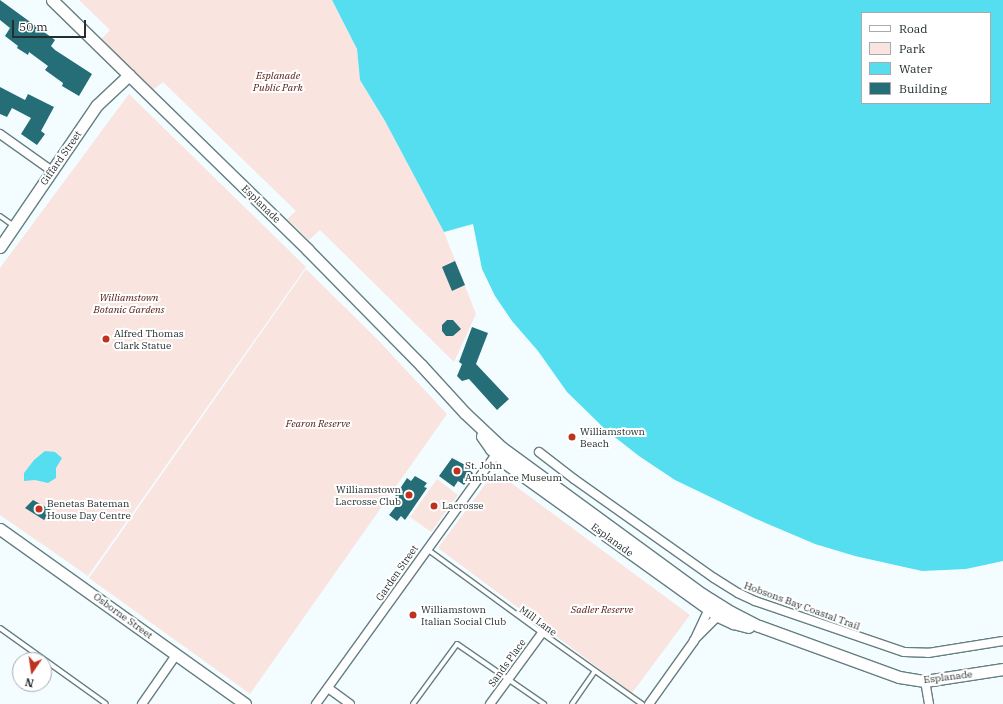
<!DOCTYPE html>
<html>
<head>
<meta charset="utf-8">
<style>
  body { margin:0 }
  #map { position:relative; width:1003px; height:704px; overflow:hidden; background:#f3fdff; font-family:"IBM Plex Serif",serif }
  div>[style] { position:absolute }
  .green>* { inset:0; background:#f9e4e0 }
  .water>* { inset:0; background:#54deef }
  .building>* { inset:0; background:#256e77 }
  .roads { filter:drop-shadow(1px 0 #667f82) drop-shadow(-1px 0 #667f82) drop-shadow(0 1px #667f82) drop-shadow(0 -1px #667f82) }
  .lane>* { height:4px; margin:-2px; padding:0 2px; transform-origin:2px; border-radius:2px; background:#fff }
  .street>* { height:8px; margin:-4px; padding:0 4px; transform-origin:4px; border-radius:4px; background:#fff }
  .secondary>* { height:11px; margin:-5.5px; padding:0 5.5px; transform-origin:5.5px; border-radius:5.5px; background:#fff }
  .dots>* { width:11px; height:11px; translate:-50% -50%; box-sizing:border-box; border:2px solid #fff; border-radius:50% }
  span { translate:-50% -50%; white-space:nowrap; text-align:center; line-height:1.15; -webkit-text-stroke:4px #fff; paint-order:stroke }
  .park-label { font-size:10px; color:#4e130b; font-style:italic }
  .street-label { font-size:10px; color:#242e2f }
  .poi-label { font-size:10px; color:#242e2f }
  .left { translate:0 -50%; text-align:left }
  .right { translate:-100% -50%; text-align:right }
  .legend { position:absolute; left:861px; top:12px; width:130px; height:92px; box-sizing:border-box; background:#fff; border:1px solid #a7abac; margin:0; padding:5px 7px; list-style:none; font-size:12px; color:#242e2f }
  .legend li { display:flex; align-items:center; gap:8px; height:20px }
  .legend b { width:20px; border:1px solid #a7abac }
  .north { position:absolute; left:12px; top:652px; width:40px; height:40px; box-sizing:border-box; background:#fff; border:1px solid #a7abac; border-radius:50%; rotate:193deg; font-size:11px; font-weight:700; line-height:16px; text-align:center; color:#242e2f }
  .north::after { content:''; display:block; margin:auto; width:14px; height:18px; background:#be321e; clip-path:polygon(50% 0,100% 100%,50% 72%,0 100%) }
  .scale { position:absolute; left:12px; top:20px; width:74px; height:18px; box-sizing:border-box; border:2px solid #242e2f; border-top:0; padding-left:5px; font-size:12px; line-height:14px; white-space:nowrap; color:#242e2f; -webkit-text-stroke:3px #fff; paint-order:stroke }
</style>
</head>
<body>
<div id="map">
  <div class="green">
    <div style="clip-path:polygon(79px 0,332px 0,357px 49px,360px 80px,385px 121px,444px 232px,476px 314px,454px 362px,320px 230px,309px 240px,287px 219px,296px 211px,163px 82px,153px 90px,101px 39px,110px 30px)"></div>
    <div style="clip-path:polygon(129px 94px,306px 267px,88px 576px,0 515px,0 268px)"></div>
    <div style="clip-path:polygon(306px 269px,379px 341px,447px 414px,250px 694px,89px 578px)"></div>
    <div style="clip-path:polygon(495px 471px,690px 615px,632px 693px,438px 548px)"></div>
    <div style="clip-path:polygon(437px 479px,458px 495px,431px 532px,410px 517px)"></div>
  </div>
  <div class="water">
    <div style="clip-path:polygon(evenodd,332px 0,1003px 0,1003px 561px,966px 569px,922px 571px,855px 556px,815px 544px,754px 518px,675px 480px,639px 456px,607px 431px,567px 392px,538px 351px,512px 321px,495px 296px,482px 269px,473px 224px,444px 232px,385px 121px,360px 80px,357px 49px,332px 0,862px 13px,990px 13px,990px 103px,862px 103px,862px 13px)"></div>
    <div style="clip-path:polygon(45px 451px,55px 452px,62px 458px,56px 468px,56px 478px,48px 483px,35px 480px,24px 481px,24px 473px,34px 460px)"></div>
  </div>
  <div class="building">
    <div style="clip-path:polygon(0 0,55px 40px,51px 46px,55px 50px,92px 74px,79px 96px,62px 86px,63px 83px,45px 70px,48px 66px,29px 52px,28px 55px,17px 48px,18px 46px,5px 36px,10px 28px,0 20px)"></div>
    <div style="clip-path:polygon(0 87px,25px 100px,28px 94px,54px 107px,41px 131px,45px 134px,37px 145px,21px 134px,31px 118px,12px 108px,7px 117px,0 114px)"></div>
    <div style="clip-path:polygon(455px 261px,465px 285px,452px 291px,442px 267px)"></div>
    <div style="clip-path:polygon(447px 320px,453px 320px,461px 329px,453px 336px,446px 336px,442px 331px,442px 325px)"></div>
    <div style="clip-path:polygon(472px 327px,488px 333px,476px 364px,509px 399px,497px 410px,469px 379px,462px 381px,457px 376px,462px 364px,459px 362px)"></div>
    <div style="clip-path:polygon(452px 458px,469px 467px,468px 469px,473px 473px,464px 485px,458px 481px,454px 487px,439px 476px)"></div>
    <div style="clip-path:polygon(415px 476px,427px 483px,424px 487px,427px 488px,405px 520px,401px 516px,397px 521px,389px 515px,397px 505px,392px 501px,407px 478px,411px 481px)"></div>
    <div style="clip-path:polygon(33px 500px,53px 511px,44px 520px,25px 508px)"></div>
  </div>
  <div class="roads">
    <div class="lane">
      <div style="left:0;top:216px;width:17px;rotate:36deg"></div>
      <div style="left:427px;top:549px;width:142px;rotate:36.1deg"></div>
      <div style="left:542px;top:633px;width:123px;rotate:35.4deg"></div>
      <div style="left:0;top:628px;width:130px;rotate:35.6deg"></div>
      <div style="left:413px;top:704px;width:74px;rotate:-53.7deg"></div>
      <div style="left:457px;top:644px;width:106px;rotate:34.6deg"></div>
      <div style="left:572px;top:704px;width:40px;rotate:-55.1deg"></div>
    </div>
    <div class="street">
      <div style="left:0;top:134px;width:64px;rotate:35.4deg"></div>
      <div style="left:539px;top:452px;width:44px;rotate:37.6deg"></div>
      <div style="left:574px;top:479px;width:171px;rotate:35.3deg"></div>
      <div style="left:714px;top:578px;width:28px;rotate:32deg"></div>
      <div style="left:738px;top:593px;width:19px;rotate:25deg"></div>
      <div style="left:755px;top:601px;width:157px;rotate:18.9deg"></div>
      <div style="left:904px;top:652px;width:24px;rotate:2deg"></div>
      <div style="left:928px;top:653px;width:76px;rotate:-9.1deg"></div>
      <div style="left:694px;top:640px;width:34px;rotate:-45deg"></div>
      <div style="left:925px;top:681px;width:23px;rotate:80deg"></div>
      <div style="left:328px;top:688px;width:27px;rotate:36deg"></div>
      <div style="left:142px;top:704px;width:60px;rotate:-55.2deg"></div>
      <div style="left:316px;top:704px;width:308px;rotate:-54.2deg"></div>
      <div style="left:490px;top:704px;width:88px;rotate:-53.8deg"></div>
      <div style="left:649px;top:704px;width:77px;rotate:-54.5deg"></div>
      <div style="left:694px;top:641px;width:35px;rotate:-65deg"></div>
    </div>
    <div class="secondary">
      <div style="left:52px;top:0;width:358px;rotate:44.3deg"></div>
      <div style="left:308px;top:250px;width:161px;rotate:45.5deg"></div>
      <div style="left:421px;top:365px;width:65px;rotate:47.5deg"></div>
      <div style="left:465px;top:413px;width:50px;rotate:43.4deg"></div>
      <div style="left:501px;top:447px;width:249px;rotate:36.2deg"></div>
      <div style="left:702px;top:594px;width:34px;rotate:32deg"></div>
      <div style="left:731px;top:612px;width:31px;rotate:27deg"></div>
      <div style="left:759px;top:626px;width:149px;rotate:20deg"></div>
      <div style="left:899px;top:677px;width:26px;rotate:9deg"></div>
      <div style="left:925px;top:681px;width:79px;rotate:-8.7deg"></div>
      <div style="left:0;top:247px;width:172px;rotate:-55.7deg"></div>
      <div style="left:97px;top:105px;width:44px;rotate:-43.2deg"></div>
      <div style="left:482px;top:436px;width:16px;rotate:55deg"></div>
      <div style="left:491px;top:449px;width:23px;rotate:43deg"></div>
      <div style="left:508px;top:465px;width:259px;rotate:35.7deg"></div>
      <div style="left:718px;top:616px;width:17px;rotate:25deg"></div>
      <div style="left:733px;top:623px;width:16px;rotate:14deg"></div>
      <div style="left:0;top:529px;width:301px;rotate:35.5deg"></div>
    </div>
  </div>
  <div class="dots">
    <div style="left:106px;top:339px;background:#be321e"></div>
    <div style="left:572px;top:437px;background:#be321e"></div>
    <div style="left:457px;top:471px;background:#be321e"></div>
    <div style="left:409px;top:495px;background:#be321e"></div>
    <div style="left:434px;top:506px;background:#be321e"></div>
    <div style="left:39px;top:509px;background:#be321e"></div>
    <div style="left:413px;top:615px;background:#be321e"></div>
  </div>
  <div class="park-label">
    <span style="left:278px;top:81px">Esplanade<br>Public Park</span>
    <span style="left:129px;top:303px">Williamstown<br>Botanic Gardens</span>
    <span style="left:318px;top:424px">Fearon Reserve</span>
    <span style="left:602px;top:610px">Sadler Reserve</span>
  </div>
  <div class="street-label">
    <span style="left:61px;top:158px;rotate:-55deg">Giffard Street</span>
    <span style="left:261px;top:204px;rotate:44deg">Esplanade</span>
    <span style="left:612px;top:540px;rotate:36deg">Esplanade</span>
    <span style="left:397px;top:573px;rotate:-55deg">Garden Street</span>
    <span style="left:802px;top:606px;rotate:20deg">Hobsons Bay Coastal Trail</span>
    <span style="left:123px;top:616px;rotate:36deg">Osborne Street</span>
    <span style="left:538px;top:621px;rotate:36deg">Mill Lane</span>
    <span style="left:507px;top:663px;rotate:-54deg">Sands Place</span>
    <span style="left:948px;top:677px;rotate:-7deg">Esplanade</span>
  </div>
  <div class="poi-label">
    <span class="left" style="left:114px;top:339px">Alfred Thomas<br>Clark Statue</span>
    <span class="left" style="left:580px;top:437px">Williamstown<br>Beach</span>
    <span class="left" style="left:465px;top:471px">St. John<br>Ambulance Museum</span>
    <span class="right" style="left:401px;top:495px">Williamstown<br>Lacrosse Club</span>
    <span class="left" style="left:47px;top:509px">Benetas Bateman<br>House Day Centre</span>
    <span class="left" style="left:442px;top:506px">Lacrosse</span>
    <span class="left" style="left:421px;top:615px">Williamstown<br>Italian Social Club</span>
  </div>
  <ul class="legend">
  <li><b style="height:5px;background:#fff"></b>Road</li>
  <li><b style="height:11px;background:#f9e4e0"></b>Park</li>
  <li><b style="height:11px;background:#54deef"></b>Water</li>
  <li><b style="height:11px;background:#256e77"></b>Building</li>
  </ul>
  <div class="north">N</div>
  <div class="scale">50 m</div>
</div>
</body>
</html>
